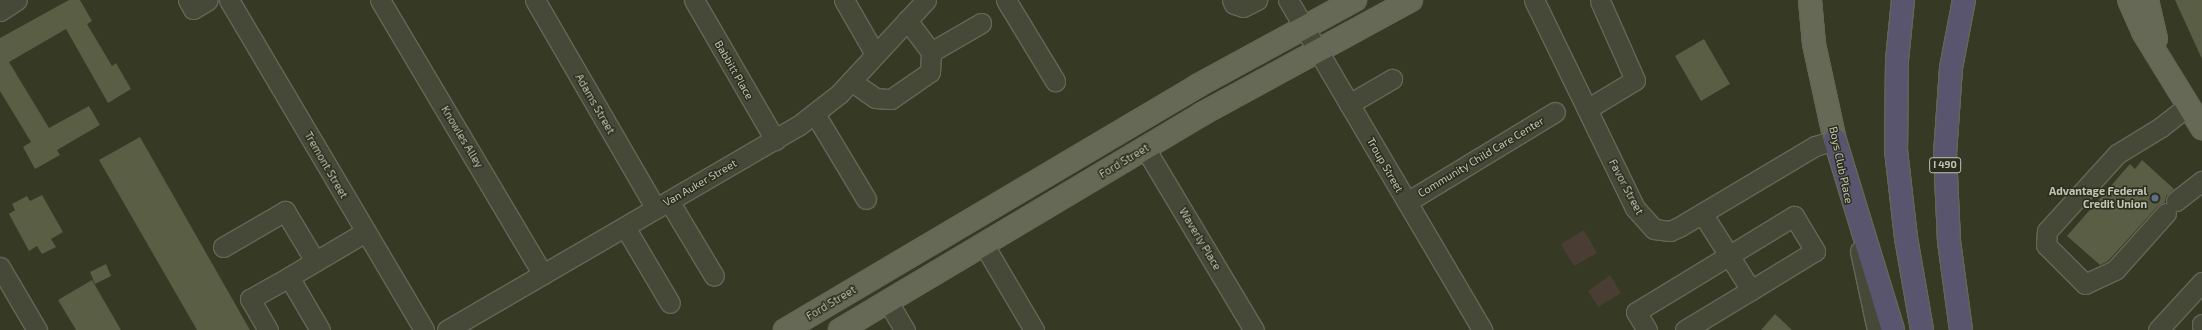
<!DOCTYPE html>
<html>
<head>
<meta charset="utf-8">
<style>
  body { margin:0 }
  #map { position:relative; width:2202px; height:330px; overflow:hidden; background:#363924; font-family:"Exo 2",sans-serif }
  div>[style] { position:absolute }
  .green>* { inset:0; background:#4a3e34 }
  .building>* { inset:0; background:#5a5e45 }
  .roads { filter:drop-shadow(1px 0 #646756) drop-shadow(-1px 0 #646756) drop-shadow(0 1px #646756) drop-shadow(0 -1px #646756) }
  .minor>* { height:19px; margin:-9.5px; padding:0 9.5px; transform-origin:9.5px; border-radius:9.5px; background:#474938 }
  .major>* { height:22px; margin:-11px; padding:0 11px; transform-origin:11px; border-radius:11px; background:#666956 }
  .highway>* { height:22px; margin:-11px; padding:0 11px; transform-origin:11px; border-radius:11px; background:#5a556f }
  .dots>* { width:11px; height:11px; translate:-50% -50%; box-sizing:border-box; border:2px solid #2b2e1d; border-radius:50% }
  span { translate:-50% -50%; white-space:nowrap; text-align:center; line-height:1.15; -webkit-text-stroke:3px #2b2e1d; paint-order:stroke }
  .shield-label span { padding:1px 3px; background:#2b2e1d; border:1px solid; border-radius:3px; -webkit-text-stroke-width:0 }
  .shield-label { font-size:10px; color:#c2c5b3; font-weight:700 }
  .street-label { font-size:11px; color:#c2c5b3 }
  .poi-label { font-size:11px; color:#c2c5b3; font-weight:700 }
  .right { translate:-100% -50%; text-align:right }
</style>
</head>
<body>
<div id="map">
  <div class="green">
    <div style="clip-path:polygon(1584px 230px,1597px 253px,1574px 266px,1561px 244px)"></div>
    <div style="clip-path:polygon(1610px 275px,1621px 293px,1598px 307px,1588px 291px)"></div>
  </div>
  <div class="building">
    <div style="clip-path:polygon(69px 0,80px 0,92px 21px,87px 24px,112px 66px,116px 63px,131px 89px,108px 103px,66px 29px,9px 62px,49px 128px,89px 106px,100px 125px,57px 150px,60px 155px,35px 169px,23px 147px,31px 142px,0 91px,0 38px)"></div>
    <div style="clip-path:polygon(2175px 0,2202px 0,2202px 59px)"></div>
    <div style="clip-path:polygon(1704px 39px,1730px 84px,1701px 101px,1675px 56px)"></div>
    <div style="clip-path:polygon(140px 137px,250px 330px,197px 330px,99px 160px)"></div>
    <div style="clip-path:polygon(2142px 160px,2174px 189px,2166px 196px,2165px 202px,2158px 206px,2108px 261px,2100px 265px,2067px 236px,2130px 164px,2135px 169px)"></div>
    <div style="clip-path:polygon(42px 195px,63px 232px,51px 239px,56px 247px,42px 254px,37px 246px,29px 251px,9px 214px,15px 210px,12px 204px,27px 196px,30px 201px)"></div>
    <div style="clip-path:polygon(106px 264px,111px 276px,95px 284px,90px 272px)"></div>
    <div style="clip-path:polygon(92px 280px,121px 330px,76px 330px,58px 300px)"></div>
    <div style="clip-path:polygon(1775px 314px,1792px 330px,1761px 330px)"></div>
  </div>
  <div class="roads">
    <div class="minor">
      <div style="left:188px;top:0;width:10px;rotate:61deg"></div>
      <div style="left:193px;top:9px;width:17px;rotate:-31deg"></div>
      <div style="left:229px;top:0;width:383px;rotate:59.4deg"></div>
      <div style="left:380px;top:0;width:319px;rotate:59.3deg"></div>
      <div style="left:535px;top:0;width:241px;rotate:59.9deg"></div>
      <div style="left:694px;top:0;width:162px;rotate:59.9deg"></div>
      <div style="left:844px;top:0;width:62px;rotate:60.1deg"></div>
      <div style="left:1006px;top:0;width:95px;rotate:58.8deg"></div>
      <div style="left:1232px;top:0;width:4px;rotate:63deg"></div>
      <div style="left:1234px;top:4px;width:9px;rotate:18deg"></div>
      <div style="left:1243px;top:7px;width:16px;rotate:-27deg"></div>
      <div style="left:1288px;top:0;width:383px;rotate:59.5deg"></div>
      <div style="left:1534px;top:0;width:231px;rotate:64.1deg"></div>
      <div style="left:1635px;top:208px;width:28px;rotate:48deg"></div>
      <div style="left:1654px;top:229px;width:16px;rotate:7deg"></div>
      <div style="left:1670px;top:231px;width:10px;rotate:-24deg"></div>
      <div style="left:1679px;top:227px;width:158px;rotate:-30.8deg"></div>
      <div style="left:1815px;top:146px;width:21px;rotate:-17deg"></div>
      <div style="left:1835px;top:140px;width:15px;rotate:79deg"></div>
      <div style="left:0;top:11px;width:20px;rotate:-33deg"></div>
      <div style="left:931px;top:52px;width:58px;rotate:-30.1deg"></div>
      <div style="left:851px;top:81px;width:29px;rotate:35deg"></div>
      <div style="left:875px;top:98px;width:16px;rotate:4deg"></div>
      <div style="left:891px;top:99px;width:47px;rotate:-34.7deg"></div>
      <div style="left:930px;top:72px;width:20px;rotate:-87deg"></div>
      <div style="left:931px;top:52px;width:40px;rotate:-127deg"></div>
      <div style="left:1349px;top:104px;width:50px;rotate:-30.2deg"></div>
      <div style="left:1587px;top:109px;width:56px;rotate:-31.1deg"></div>
      <div style="left:1635px;top:80px;width:86px;rotate:-113.9deg"></div>
      <div style="left:815px;top:114px;width:99px;rotate:59deg"></div>
      <div style="left:1145px;top:148px;width:212px;rotate:59.1deg"></div>
      <div style="left:669px;top:201px;width:87px;rotate:59deg"></div>
      <div style="left:2176px;top:201px;width:33px;rotate:-38deg"></div>
      <div style="left:1407px;top:202px;width:173px;rotate:-31.3deg"></div>
      <div style="left:2166px;top:213px;width:76px;rotate:131.8deg"></div>
      <div style="left:2115px;top:270px;width:33px;rotate:155deg"></div>
      <div style="left:2085px;top:284px;width:55px;rotate:-135deg"></div>
      <div style="left:2046px;top:245px;width:14px;rotate:-86deg"></div>
      <div style="left:2047px;top:231px;width:104px;rotate:-47.7deg"></div>
      <div style="left:2117px;top:154px;width:52px;rotate:-31.5deg"></div>
      <div style="left:2161px;top:127px;width:34px;rotate:-38deg"></div>
      <div style="left:625px;top:227px;width:88px;rotate:59.4deg"></div>
      <div style="left:984px;top:245px;width:99px;rotate:59.5deg"></div>
      <div style="left:223px;top:247px;width:72px;rotate:-30.1deg"></div>
      <div style="left:285px;top:211px;width:58px;rotate:59deg"></div>
      <div style="left:1860px;top:251px;width:81px;rotate:77.9deg"></div>
      <div style="left:0;top:267px;width:73px;rotate:59.6deg"></div>
      <div style="left:888px;top:302px;width:33px;rotate:59deg"></div>
      <div style="left:2202px;top:324px;width:2px;rotate:90deg"></div>
      <div style="left:268px;top:330px;width:36px;rotate:-120deg"></div>
      <div style="left:250px;top:299px;width:45px;rotate:-29.4deg"></div>
      <div style="left:320px;top:330px;width:61px;rotate:-120.3deg"></div>
      <div style="left:289px;top:277px;width:88px;rotate:-30.6deg"></div>
      <div style="left:447px;top:330px;width:406px;rotate:-30.2deg"></div>
      <div style="left:798px;top:126px;width:52px;rotate:-38deg"></div>
      <div style="left:839px;top:94px;width:128px;rotate:-47.2deg"></div>
      <div style="left:1647px;top:330px;width:21px;rotate:-121deg"></div>
      <div style="left:1636px;top:312px;width:185px;rotate:-31.3deg"></div>
      <div style="left:1794px;top:216px;width:41px;rotate:59deg"></div>
      <div style="left:1815px;top:251px;width:75px;rotate:148.6deg"></div>
      <div style="left:1685px;top:330px;width:77px;rotate:-31.2deg"></div>
      <div style="left:1751px;top:290px;width:91px;rotate:-122.5deg"></div>
      <div style="left:2158px;top:330px;width:65px;rotate:-47.5deg"></div>
    </div>
    <div class="major">
      <div style="left:1810px;top:0;width:44px;rotate:84.8deg"></div>
      <div style="left:1814px;top:44px;width:98px;rotate:77.7deg"></div>
      <div style="left:2129px;top:0;width:35px;rotate:66deg"></div>
      <div style="left:2143px;top:32px;width:113px;rotate:58.4deg"></div>
      <div style="left:2147px;top:0;width:40px;rotate:77deg"></div>
      <div style="left:785px;top:330px;width:479px;rotate:-30.6deg"></div>
      <div style="left:1197px;top:86px;width:180px;rotate:-28.6deg"></div>
      <div style="left:840px;top:330px;width:422px;rotate:-30.8deg"></div>
      <div style="left:1202px;top:114px;width:238px;rotate:-28.6deg"></div>
    </div>
    <div class="highway">
      <div style="left:1903px;top:0;width:60px;rotate:95.7deg"></div>
      <div style="left:1897px;top:60px;width:90px;rotate:90.6deg"></div>
      <div style="left:1896px;top:150px;width:89px;rotate:83.5deg"></div>
      <div style="left:1906px;top:238px;width:93px;rotate:80.1deg"></div>
      <div style="left:1835px;top:140px;width:199px;rotate:73deg"></div>
      <div style="left:1961px;top:330px;width:90px;rotate:-97.7deg"></div>
      <div style="left:1949px;top:241px;width:87px;rotate:-92.6deg"></div>
      <div style="left:1945px;top:154px;width:86px;rotate:-86deg"></div>
      <div style="left:1951px;top:68px;width:69px;rotate:-79.2deg"></div>
    </div>
  </div>
  <div class="dots">
    <div style="left:2155px;top:198px;background:#5c6f8a"></div>
  </div>
  <div class="shield-label">
    <span style="left:1945px;top:165px">I 490</span>
  </div>
  <div class="street-label">
    <span style="left:734px;top:70px;rotate:60deg">Babbitt Place</span>
    <span style="left:595px;top:104px;rotate:60deg">Adams Street</span>
    <span style="left:462px;top:137px;rotate:59deg">Knowles Alley</span>
    <span style="left:1481px;top:157px;rotate:-31deg">Community Child Care Center</span>
    <span style="left:1124px;top:161px;rotate:-31deg">Ford Street</span>
    <span style="left:326px;top:165px;rotate:60deg">Tremont Street</span>
    <span style="left:1385px;top:165px;rotate:60deg">Troup Street</span>
    <span style="left:1841px;top:165px;rotate:78deg">Boys Club Place</span>
    <span style="left:700px;top:183px;rotate:-30deg">Van Auker Street</span>
    <span style="left:1626px;top:187px;rotate:62deg">Favor Street</span>
    <span style="left:1200px;top:239px;rotate:59deg">Waverly Place</span>
    <span style="left:831px;top:303px;rotate:-31deg">Ford Street</span>
  </div>
  <div class="poi-label">
    <span class="right" style="left:2147px;top:198px">Advantage Federal<br>Credit Union</span>
  </div>
</div>
</body>
</html>
